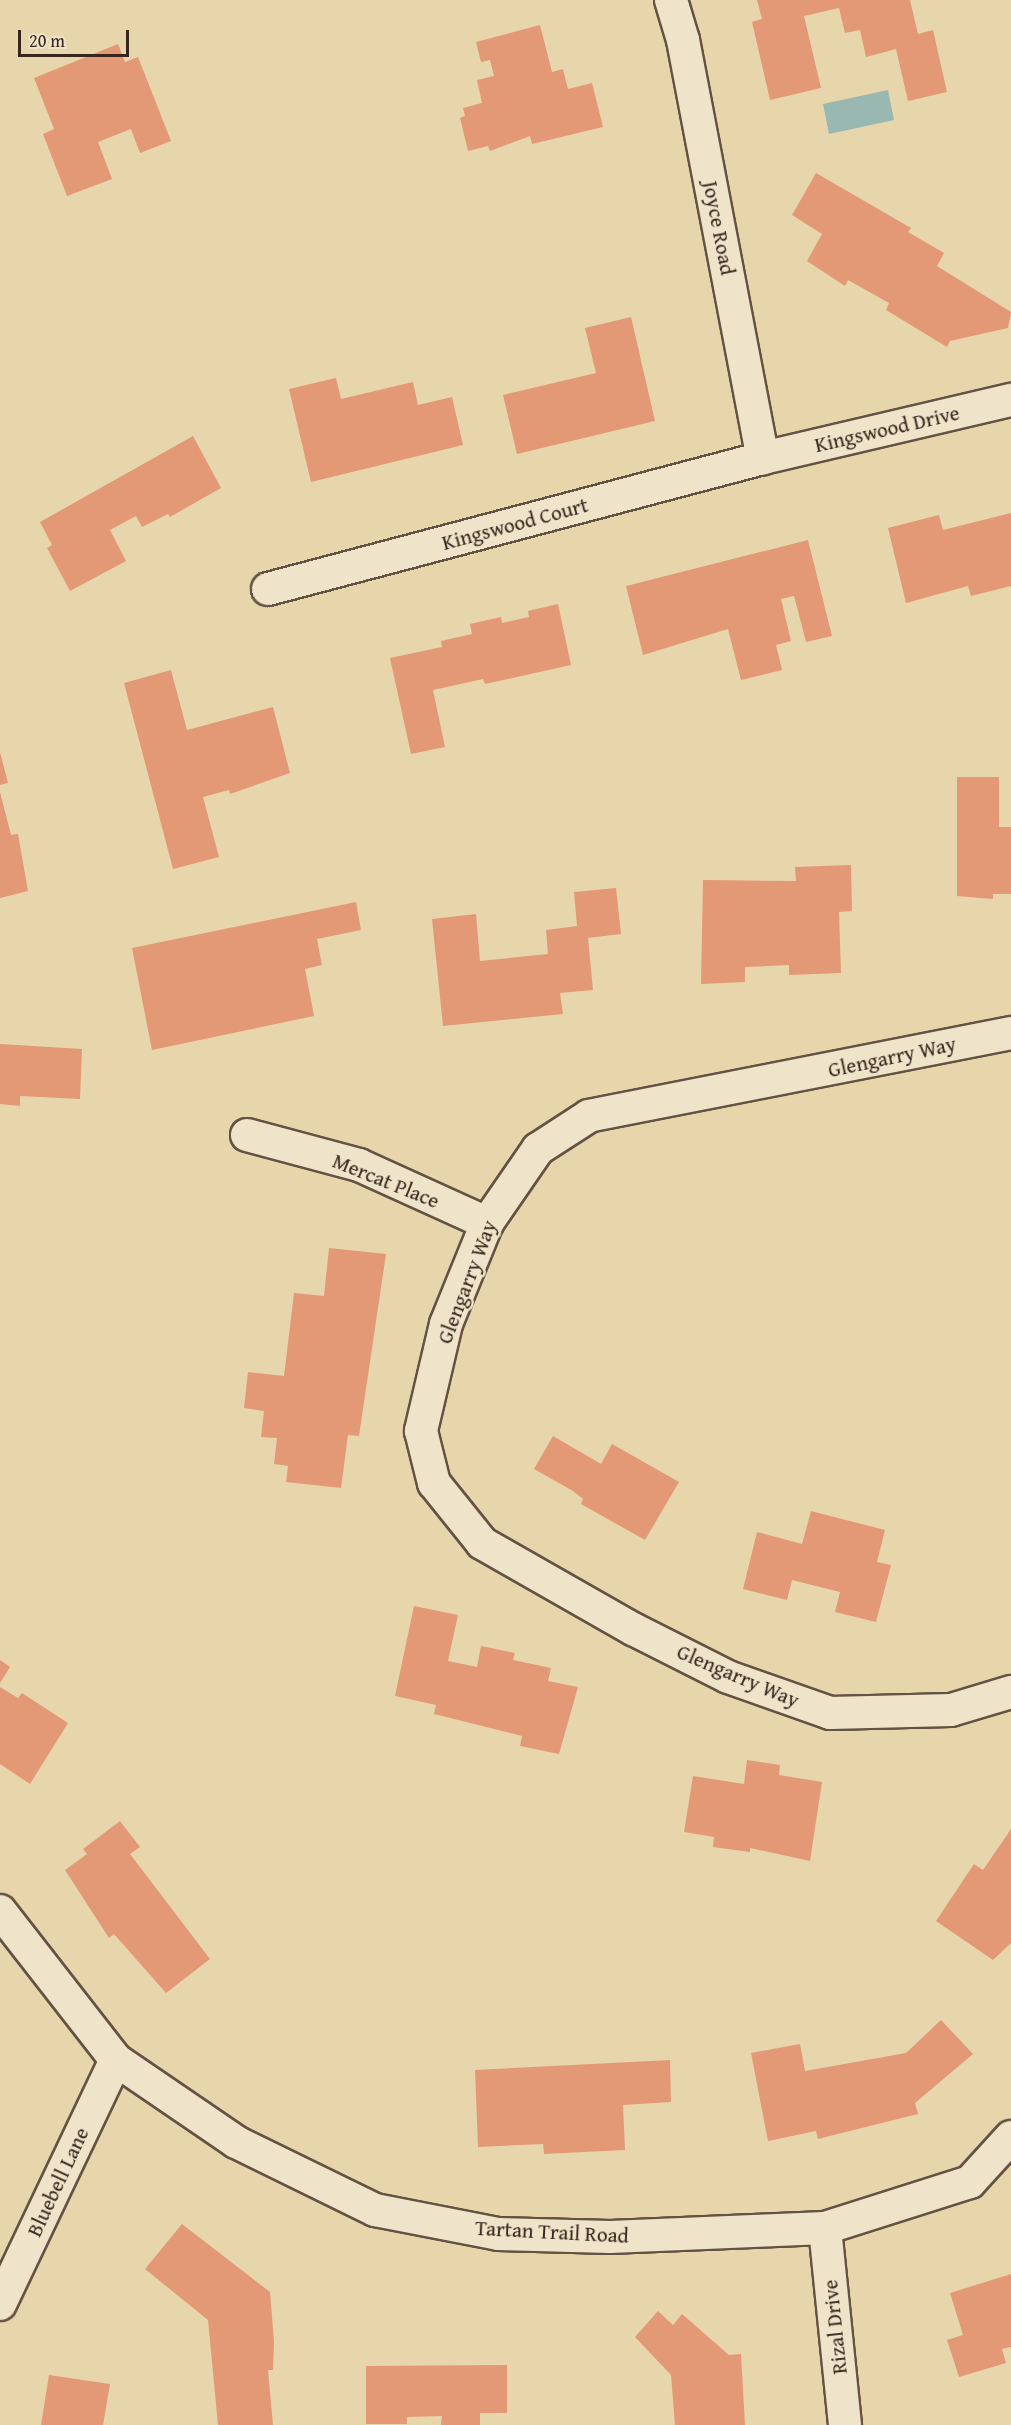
<!DOCTYPE html>
<html>
<head>
<meta charset="utf-8">
<style>
  body { margin:0 }
  #map { position:relative; width:1011px; height:2425px; overflow:hidden; background:#e7d5ac; font-family:"Gentium Book Plus",serif }
  div>[style] { position:absolute }
  .water>* { inset:0; background:#98b8b1 }
  .building>* { inset:0; background:#e39976 }
  .roads { filter:drop-shadow(2px 0 #645242) drop-shadow(-2px 0 #645242) drop-shadow(0 2px #645242) drop-shadow(0 -2px #645242) }
  .minor>* { height:32px; margin:-16px; padding:0 16px; transform-origin:16px; border-radius:16px; background:#efe4c9 }
  span { translate:-50% -50%; white-space:nowrap; text-align:center; line-height:1.15; -webkit-text-stroke:5px #efe4c9; paint-order:stroke }
  .street-label { font-size:21px; color:#38261e }
  .scale { position:absolute; left:18px; top:30px; width:111px; height:27px; box-sizing:border-box; border:3px solid #38261e; border-top:0; padding-left:8px; font-size:18px; line-height:21px; white-space:nowrap; color:#38261e; -webkit-text-stroke:4px #efe4c9; paint-order:stroke }
</style>
</head>
<body>
<div id="map">
  <div class="water">
    <div style="clip-path:polygon(888px 90px,894px 120px,829px 134px,823px 104px)"></div>
  </div>
  <div class="building">
    <div style="clip-path:polygon(757px 0,910px 0,918px 34px,933px 30px,947px 92px,908px 101px,896px 49px,866px 57px,860px 30px,845px 33px,839px 8px,804px 16px,821px 88px,770px 100px,752px 22px,762px 19px)"></div>
    <div style="clip-path:polygon(540px 25px,552px 72px,563px 69px,568px 89px,592px 83px,603px 127px,532px 144px,530px 136px,490px 151px,488px 146px,468px 151px,460px 118px,465px 116px,463px 108px,482px 103px,477px 80px,494px 76px,490px 60px,481px 62px,476px 42px)"></div>
    <div style="clip-path:polygon(118px 44px,125px 62px,138px 57px,171px 141px,140px 153px,131px 129px,98px 142px,112px 179px,67px 196px,43px 134px,54px 129px,34px 78px)"></div>
    <div style="clip-path:polygon(816px 173px,911px 228px,908px 232px,944px 253px,937px 266px,1011px 312px,1008px 328px,950px 341px,947px 347px,886px 310px,889px 303px,848px 280px,845px 286px,807px 261px,822px 234px,792px 215px)"></div>
    <div style="clip-path:polygon(631px 317px,655px 421px,517px 454px,503px 395px,596px 373px,585px 328px)"></div>
    <div style="clip-path:polygon(336px 378px,341px 399px,413px 382px,418px 405px,452px 397px,463px 445px,311px 482px,289px 389px)"></div>
    <div style="clip-path:polygon(193px 436px,221px 488px,170px 517px,168px 514px,142px 527px,136px 516px,110px 530px,126px 561px,70px 591px,47px 548px,52px 545px,40px 522px)"></div>
    <div style="clip-path:polygon(1011px 513px,1011px 586px,971px 596px,968px 586px,906px 603px,888px 528px,939px 515px,943px 530px)"></div>
    <div style="clip-path:polygon(808px 540px,832px 636px,806px 642px,794px 596px,781px 599px,791px 641px,776px 645px,782px 670px,741px 680px,728px 629px,643px 655px,626px 586px)"></div>
    <div style="clip-path:polygon(558px 604px,571px 665px,485px 684px,483px 679px,433px 690px,445px 747px,411px 754px,390px 658px,442px 647px,441px 641px,472px 634px,470px 624px,501px 617px,502px 623px,529px 617px,528px 611px)"></div>
    <div style="clip-path:polygon(171px 670px,187px 730px,273px 707px,290px 773px,230px 794px,229px 790px,203px 797px,219px 857px,173px 869px,124px 683px)"></div>
    <div style="clip-path:polygon(0 752px,8px 783px,0 785px)"></div>
    <div style="clip-path:polygon(957px 777px,999px 777px,999px 827px,1011px 827px,1011px 894px,993px 894px,993px 899px,957px 896px)"></div>
    <div style="clip-path:polygon(0 792px,11px 835px,18px 834px,28px 891px,0 898px)"></div>
    <div style="clip-path:polygon(851px 865px,852px 911px,839px 912px,841px 973px,789px 975px,789px 965px,745px 967px,745px 982px,701px 984px,703px 880px,796px 881px,795px 867px)"></div>
    <div style="clip-path:polygon(616px 888px,621px 934px,588px 938px,593px 990px,560px 993px,563px 1014px,443px 1026px,432px 919px,476px 914px,480px 961px,548px 954px,546px 930px,577px 926px,574px 892px)"></div>
    <div style="clip-path:polygon(356px 902px,361px 930px,317px 939px,322px 965px,305px 969px,314px 1016px,152px 1050px,132px 948px)"></div>
    <div style="clip-path:polygon(0 1044px,82px 1049px,80px 1099px,20px 1096px,20px 1106px,0 1104px)"></div>
    <div style="clip-path:polygon(329px 1248px,386px 1254px,359px 1436px,348px 1435px,341px 1488px,286px 1482px,288px 1466px,274px 1464px,277px 1438px,261px 1437px,264px 1411px,244px 1408px,248px 1372px,284px 1376px,294px 1293px,324px 1296px)"></div>
    <div style="clip-path:polygon(553px 1436px,601px 1464px,612px 1444px,679px 1482px,645px 1540px,581px 1504px,583px 1499px,573px 1491px,534px 1469px)"></div>
    <div style="clip-path:polygon(811px 1511px,885px 1530px,877px 1562px,891px 1565px,876px 1622px,835px 1612px,840px 1592px,792px 1580px,787px 1600px,743px 1589px,757px 1532px,802px 1544px)"></div>
    <div style="clip-path:polygon(414px 1606px,458px 1615px,448px 1661px,477px 1667px,481px 1646px,515px 1653px,513px 1660px,551px 1668px,548px 1681px,578px 1687px,559px 1754px,520px 1746px,522px 1736px,434px 1714px,436px 1705px,395px 1696px)"></div>
    <div style="clip-path:polygon(0 1660px,10px 1667px,0 1683px)"></div>
    <div style="clip-path:polygon(0 1687px,18px 1698px,22px 1693px,68px 1723px,30px 1784px,0 1764px)"></div>
    <div style="clip-path:polygon(747px 1760px,780px 1765px,779px 1775px,822px 1782px,810px 1861px,750px 1848px,750px 1852px,713px 1847px,714px 1837px,684px 1832px,693px 1776px,744px 1784px)"></div>
    <div style="clip-path:polygon(120px 1821px,140px 1847px,130px 1854px,210px 1959px,166px 1993px,114px 1934px,109px 1938px,65px 1870px,87px 1854px,83px 1849px)"></div>
    <div style="clip-path:polygon(1011px 1829px,1011px 1943px,993px 1960px,936px 1921px,974px 1864px,983px 1870px)"></div>
    <div style="clip-path:polygon(941px 2020px,973px 2054px,915px 2103px,918px 2114px,818px 2139px,816px 2131px,768px 2141px,751px 2053px,800px 2044px,805px 2071px,906px 2053px)"></div>
    <div style="clip-path:polygon(670px 2060px,671px 2102px,623px 2105px,625px 2150px,544px 2154px,543px 2144px,478px 2147px,475px 2070px)"></div>
    <div style="clip-path:polygon(182px 2224px,270px 2292px,274px 2342px,273px 2370px,268px 2370px,273px 2425px,218px 2425px,208px 2320px,145px 2269px)"></div>
    <div style="clip-path:polygon(1011px 2274px,1011px 2347px,1002px 2349px,1006px 2363px,959px 2377px,947px 2340px,963px 2335px,950px 2293px)"></div>
    <div style="clip-path:polygon(658px 2311px,673px 2325px,682px 2314px,729px 2355px,741px 2354px,745px 2425px,675px 2425px,671px 2375px,635px 2337px)"></div>
    <div style="clip-path:polygon(507px 2365px,507px 2413px,480px 2413px,480px 2425px,441px 2425px,442px 2416px,407px 2417px,407px 2424px,366px 2424px,366px 2366px)"></div>
    <div style="clip-path:polygon(49px 2375px,110px 2384px,103px 2425px,41px 2425px)"></div>
  </div>
  <div class="roads">
    <div class="minor">
      <div style="left:671px;top:0;width:42px;rotate:73.3deg"></div>
      <div style="left:683px;top:40px;width:426px;rotate:79.2deg"></div>
      <div style="left:268px;top:589px;width:512px;rotate:-14.82deg"></div>
      <div style="left:763px;top:458px;width:255px;rotate:-13.2deg"></div>
      <div style="left:1011px;top:1033px;width:430px;rotate:168.9deg"></div>
      <div style="left:589px;top:1116px;width:61px;rotate:147.1deg"></div>
      <div style="left:538px;top:1149px;width:90px;rotate:124.6deg"></div>
      <div style="left:487px;top:1223px;width:109px;rotate:112.1deg"></div>
      <div style="left:446px;top:1324px;width:110px;rotate:103.2deg"></div>
      <div style="left:421px;top:1431px;width:54px;rotate:76deg"></div>
      <div style="left:434px;top:1483px;width:77px;rotate:51.3deg"></div>
      <div style="left:482px;top:1543px;width:174px;rotate:29.7deg"></div>
      <div style="left:633px;top:1629px;width:106px;rotate:26.8deg"></div>
      <div style="left:728px;top:1677px;width:108px;rotate:19.4deg"></div>
      <div style="left:830px;top:1713px;width:121px;rotate:-1.4deg"></div>
      <div style="left:951px;top:1710px;width:63px;rotate:-16.7deg"></div>
      <div style="left:247px;top:1135px;width:116px;rotate:15deg"></div>
      <div style="left:359px;top:1165px;width:141px;rotate:24.4deg"></div>
      <div style="left:0;top:1911px;width:189px;rotate:52.1deg"></div>
      <div style="left:116px;top:2060px;width:145px;rotate:34.3deg"></div>
      <div style="left:236px;top:2142px;width:155px;rotate:26.1deg"></div>
      <div style="left:375px;top:2210px;width:125px;rotate:11deg"></div>
      <div style="left:498px;top:2234px;width:112px;rotate:1.5deg"></div>
      <div style="left:610px;top:2237px;width:215px;rotate:-2.4deg"></div>
      <div style="left:825px;top:2228px;width:152px;rotate:-17.6deg"></div>
      <div style="left:970px;top:2182px;width:61px;rotate:-47.7deg"></div>
      <div style="left:825px;top:2228px;width:198px;rotate:84.2deg"></div>
      <div style="left:0;top:2304px;width:270px;rotate:-64.6deg"></div>
    </div>
  </div>
  <div class="street-label">
    <span style="left:719px;top:228px;rotate:79deg">Joyce Road</span>
    <span style="left:887px;top:429px;rotate:-13deg">Kingswood Drive</span>
    <span style="left:515px;top:524px;rotate:-15deg">Kingswood Court</span>
    <span style="left:892px;top:1057px;rotate:-12deg">Glengarry Way</span>
    <span style="left:386px;top:1181px;rotate:22deg">Mercat Place</span>
    <span style="left:467px;top:1282px;rotate:-69deg">Glengarry Way</span>
    <span style="left:738px;top:1676px;rotate:23deg">Glengarry Way</span>
    <span style="left:58px;top:2182px;rotate:-65deg">Bluebell Lane</span>
    <span style="left:552px;top:2232px;rotate:3deg">Tartan Trail Road</span>
    <span style="left:835px;top:2327px;rotate:-96deg">Rizal Drive</span>
  </div>
  <div class="scale">20 m</div>
</div>
</body>
</html>
